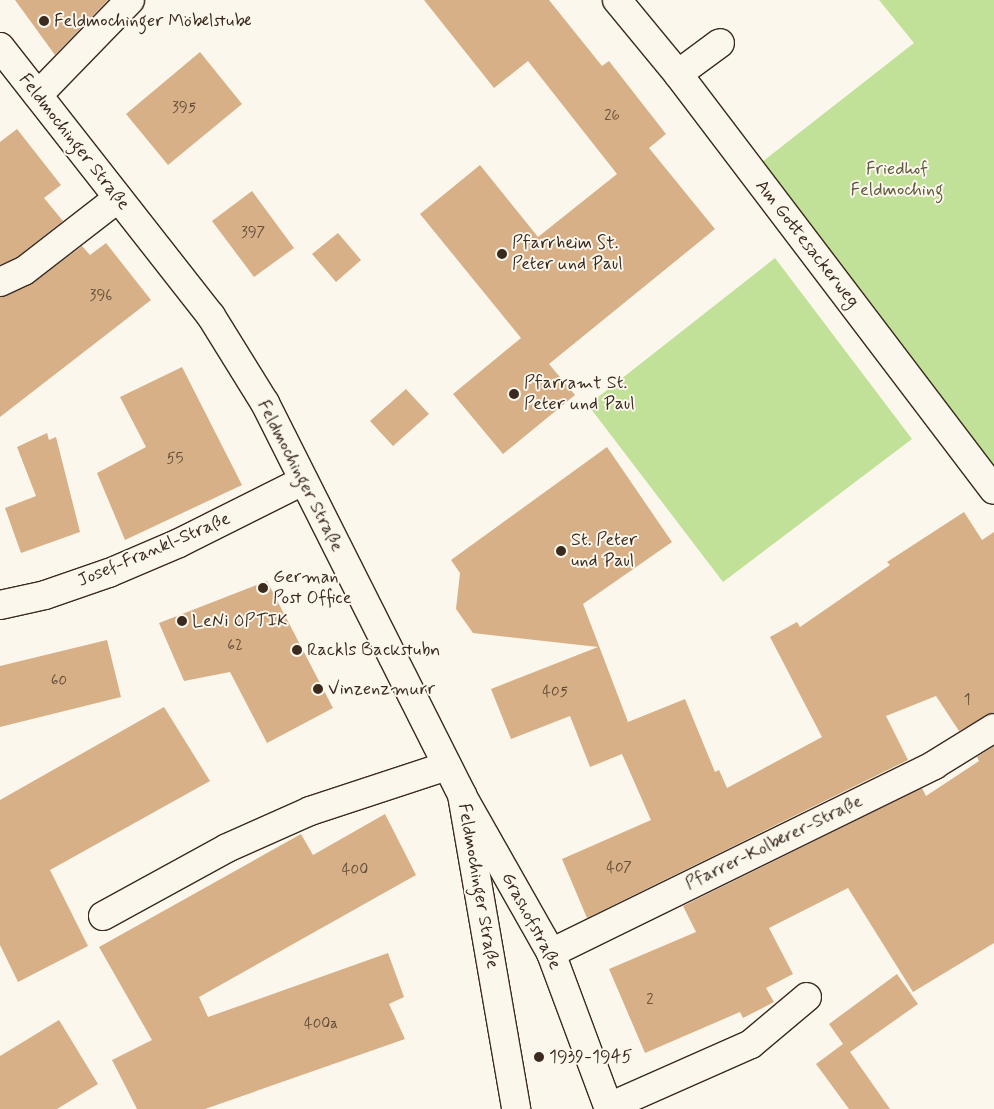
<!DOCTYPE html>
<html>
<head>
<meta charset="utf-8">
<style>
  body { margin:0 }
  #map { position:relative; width:994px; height:1109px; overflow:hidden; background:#fbf7ec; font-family:Mynerve,sans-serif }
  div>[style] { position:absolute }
  .green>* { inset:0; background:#c1e098 }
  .building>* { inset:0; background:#d7b088 }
  .roads { filter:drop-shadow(1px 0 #3b2a1e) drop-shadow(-1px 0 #3b2a1e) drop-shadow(0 1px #3b2a1e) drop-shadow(0 -1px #3b2a1e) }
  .minor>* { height:28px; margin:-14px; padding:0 14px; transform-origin:14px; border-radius:14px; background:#fbf7ec }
  .major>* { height:28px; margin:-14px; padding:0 14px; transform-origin:14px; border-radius:14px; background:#fbf7ec }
  .dots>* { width:14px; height:14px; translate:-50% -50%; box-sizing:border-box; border:2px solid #fbf7ec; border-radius:50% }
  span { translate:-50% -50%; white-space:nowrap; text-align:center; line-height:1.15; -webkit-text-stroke:4px #fbf7ec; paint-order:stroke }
  .number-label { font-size:15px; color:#624c38 }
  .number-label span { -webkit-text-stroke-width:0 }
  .poi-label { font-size:18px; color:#3b2a1e }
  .left { translate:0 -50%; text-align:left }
  .street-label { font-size:18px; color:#3b2a1e }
  .park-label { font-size:18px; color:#5c583c }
</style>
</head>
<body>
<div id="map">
  <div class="green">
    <div style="clip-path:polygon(879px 0,994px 0,994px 468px,762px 162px,914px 43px)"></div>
    <div style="clip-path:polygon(775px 258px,912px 439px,723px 582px,588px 405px)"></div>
  </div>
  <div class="building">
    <div style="clip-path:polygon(15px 0,108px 0,55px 55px)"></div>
    <div style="clip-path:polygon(424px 0,549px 0,602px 66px,609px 61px,666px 134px,649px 148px,715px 229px,549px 364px,575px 395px,503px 454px,453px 394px,521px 338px,420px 214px,480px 165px,538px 237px,617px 174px,528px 61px,494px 88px)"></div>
    <div style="clip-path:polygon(200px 52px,242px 104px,168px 165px,126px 114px)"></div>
    <div style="clip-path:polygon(17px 129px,61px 185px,44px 198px,63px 221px,16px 258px,0 265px,0 142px)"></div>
    <div style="clip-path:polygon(252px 191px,294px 248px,254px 277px,212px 221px)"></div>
    <div style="clip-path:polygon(338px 233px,361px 260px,336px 282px,312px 254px)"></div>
    <div style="clip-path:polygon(106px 243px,151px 300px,0 417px,0 297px,33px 283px,82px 246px,90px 255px)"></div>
    <div style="clip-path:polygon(182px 367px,242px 485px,125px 540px,97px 473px,146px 447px,120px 397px)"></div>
    <div style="clip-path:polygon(406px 389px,429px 414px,393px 446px,370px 421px)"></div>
    <div style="clip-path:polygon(47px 433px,49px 440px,56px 437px,80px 532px,21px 553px,5px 508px,36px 496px,17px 447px)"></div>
    <div style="clip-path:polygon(607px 447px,672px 542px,583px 604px,628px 722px,685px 699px,715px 772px,719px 770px,727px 788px,822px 737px,770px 637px,797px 622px,800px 627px,890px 565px,887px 562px,964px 512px,982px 540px,994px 532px,994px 712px,959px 731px,936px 696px,886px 716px,908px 760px,587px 918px,562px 859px,651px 820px,622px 754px,590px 767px,570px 716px,511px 739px,491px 689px,598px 647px,473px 633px,456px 609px,460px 573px,451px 560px)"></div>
    <div style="clip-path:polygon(267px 581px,333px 708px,267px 743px,230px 672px,184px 681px,159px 623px)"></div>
    <div style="clip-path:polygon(107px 640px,121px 697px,0 727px,0 666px)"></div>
    <div style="clip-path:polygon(164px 707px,210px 781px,50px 870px,88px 946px,18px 982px,0 945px,0 800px)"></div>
    <div style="clip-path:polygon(994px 746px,994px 943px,913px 992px,848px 888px,769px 928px,793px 974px,766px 988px,774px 1002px,743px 1018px,740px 1012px,645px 1053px,609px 969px,696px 932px,683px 906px,922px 788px,926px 796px,979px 761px,977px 757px)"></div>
    <div style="clip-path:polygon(385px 814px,416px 875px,199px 997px,208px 1017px,388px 953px,404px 997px,389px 1004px,405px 1039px,205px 1109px,137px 1109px,112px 1060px,152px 1040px,99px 947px,301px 834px,313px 855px)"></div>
    <div style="clip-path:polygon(897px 974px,918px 1004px,850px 1052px,890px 1109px,849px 1109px,816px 1064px,843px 1044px,829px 1024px)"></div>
    <div style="clip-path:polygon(59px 1020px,98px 1084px,57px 1109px,0 1109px,0 1056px)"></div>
  </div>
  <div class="roads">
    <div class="minor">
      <div style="left:617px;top:0;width:96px;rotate:50.5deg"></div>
      <div style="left:678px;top:74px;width:522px;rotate:52.78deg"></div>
      <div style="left:678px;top:74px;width:52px;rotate:-36.4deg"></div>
      <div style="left:38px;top:95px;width:132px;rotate:-45.9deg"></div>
      <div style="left:0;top:282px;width:26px;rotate:-25deg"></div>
      <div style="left:24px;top:271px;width:119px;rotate:-37.8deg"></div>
      <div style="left:464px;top:799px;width:177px;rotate:60.5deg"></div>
      <div style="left:551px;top:953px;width:166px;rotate:69.6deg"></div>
      <div style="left:103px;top:916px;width:141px;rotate:-28.7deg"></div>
      <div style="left:227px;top:848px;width:91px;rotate:-24deg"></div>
      <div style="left:310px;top:811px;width:144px;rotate:-18.2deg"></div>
      <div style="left:551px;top:953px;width:427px;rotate:-26.1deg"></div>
      <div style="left:934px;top:765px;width:70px;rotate:-31.7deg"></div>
      <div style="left:609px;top:1107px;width:155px;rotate:-23.9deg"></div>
      <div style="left:751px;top:1044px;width:73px;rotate:-40deg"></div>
    </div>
    <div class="major">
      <div style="left:0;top:47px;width:342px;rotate:51.9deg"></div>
      <div style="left:211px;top:316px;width:102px;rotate:58.2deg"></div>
      <div style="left:265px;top:403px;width:439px;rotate:63.3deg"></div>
      <div style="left:462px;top:795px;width:319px;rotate:80.2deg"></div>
      <div style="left:0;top:605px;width:46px;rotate:-12.5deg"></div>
      <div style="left:45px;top:595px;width:68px;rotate:-19deg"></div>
      <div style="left:109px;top:573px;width:76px;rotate:-23.2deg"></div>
      <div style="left:179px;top:543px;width:139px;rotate:-26.6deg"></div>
    </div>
  </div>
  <div class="dots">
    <div style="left:44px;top:21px;background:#3b2a1e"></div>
    <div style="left:502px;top:254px;background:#3b2a1e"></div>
    <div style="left:514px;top:394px;background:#3b2a1e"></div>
    <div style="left:561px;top:551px;background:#3b2a1e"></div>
    <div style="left:263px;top:588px;background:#3b2a1e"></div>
    <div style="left:182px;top:621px;background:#3b2a1e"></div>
    <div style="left:297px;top:650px;background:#3b2a1e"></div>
    <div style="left:318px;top:689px;background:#3b2a1e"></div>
    <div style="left:539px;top:1057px;background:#3b2a1e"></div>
  </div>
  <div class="number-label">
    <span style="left:184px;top:109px">395</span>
    <span style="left:612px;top:117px">26</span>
    <span style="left:253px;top:234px">397</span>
    <span style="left:101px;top:297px">396</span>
    <span style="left:175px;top:460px">55</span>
    <span style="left:235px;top:647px">62</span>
    <span style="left:59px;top:682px">60</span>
    <span style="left:555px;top:693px">405</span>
    <span style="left:967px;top:701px">1</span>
    <span style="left:619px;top:869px">407</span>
    <span style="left:355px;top:871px">400</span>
    <span style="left:650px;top:1001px">2</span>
    <span style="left:321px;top:1025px">400a</span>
  </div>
  <div class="poi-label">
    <span class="left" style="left:54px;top:21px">Feldmochinger Möbelstube</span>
    <span class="left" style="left:512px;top:254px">Pfarrheim St.<br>Peter und Paul</span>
    <span class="left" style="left:524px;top:394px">Pfarramt St.<br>Peter und Paul</span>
    <span class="left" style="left:571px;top:551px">St. Peter<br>und Paul</span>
    <span class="left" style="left:273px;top:588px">German<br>Post Office</span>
    <span class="left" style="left:192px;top:621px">LeNi OPTIK</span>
    <span class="left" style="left:307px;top:650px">Rackls Backstubn</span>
    <span class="left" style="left:328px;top:689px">Vinzenzmurr</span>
    <span class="left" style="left:549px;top:1057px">1939-1945</span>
  </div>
  <div class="street-label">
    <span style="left:74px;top:142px;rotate:52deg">Feldmochinger Straße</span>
    <span style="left:807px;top:244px;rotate:52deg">Am Gottesackerweg</span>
    <span style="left:300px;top:476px;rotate:63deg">Feldmochinger Straße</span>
    <span style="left:154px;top:550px;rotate:-23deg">Josef-Frankl-Straße</span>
    <span style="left:774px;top:843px;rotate:-26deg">Pfarrer-Kolberer-Straße</span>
    <span style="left:478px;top:886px;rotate:80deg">Feldmochinger Straße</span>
    <span style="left:531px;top:921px;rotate:62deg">Grashofstraße</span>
  </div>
  <div class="park-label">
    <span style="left:897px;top:180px">Friedhof<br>Feldmoching</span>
  </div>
</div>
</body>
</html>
